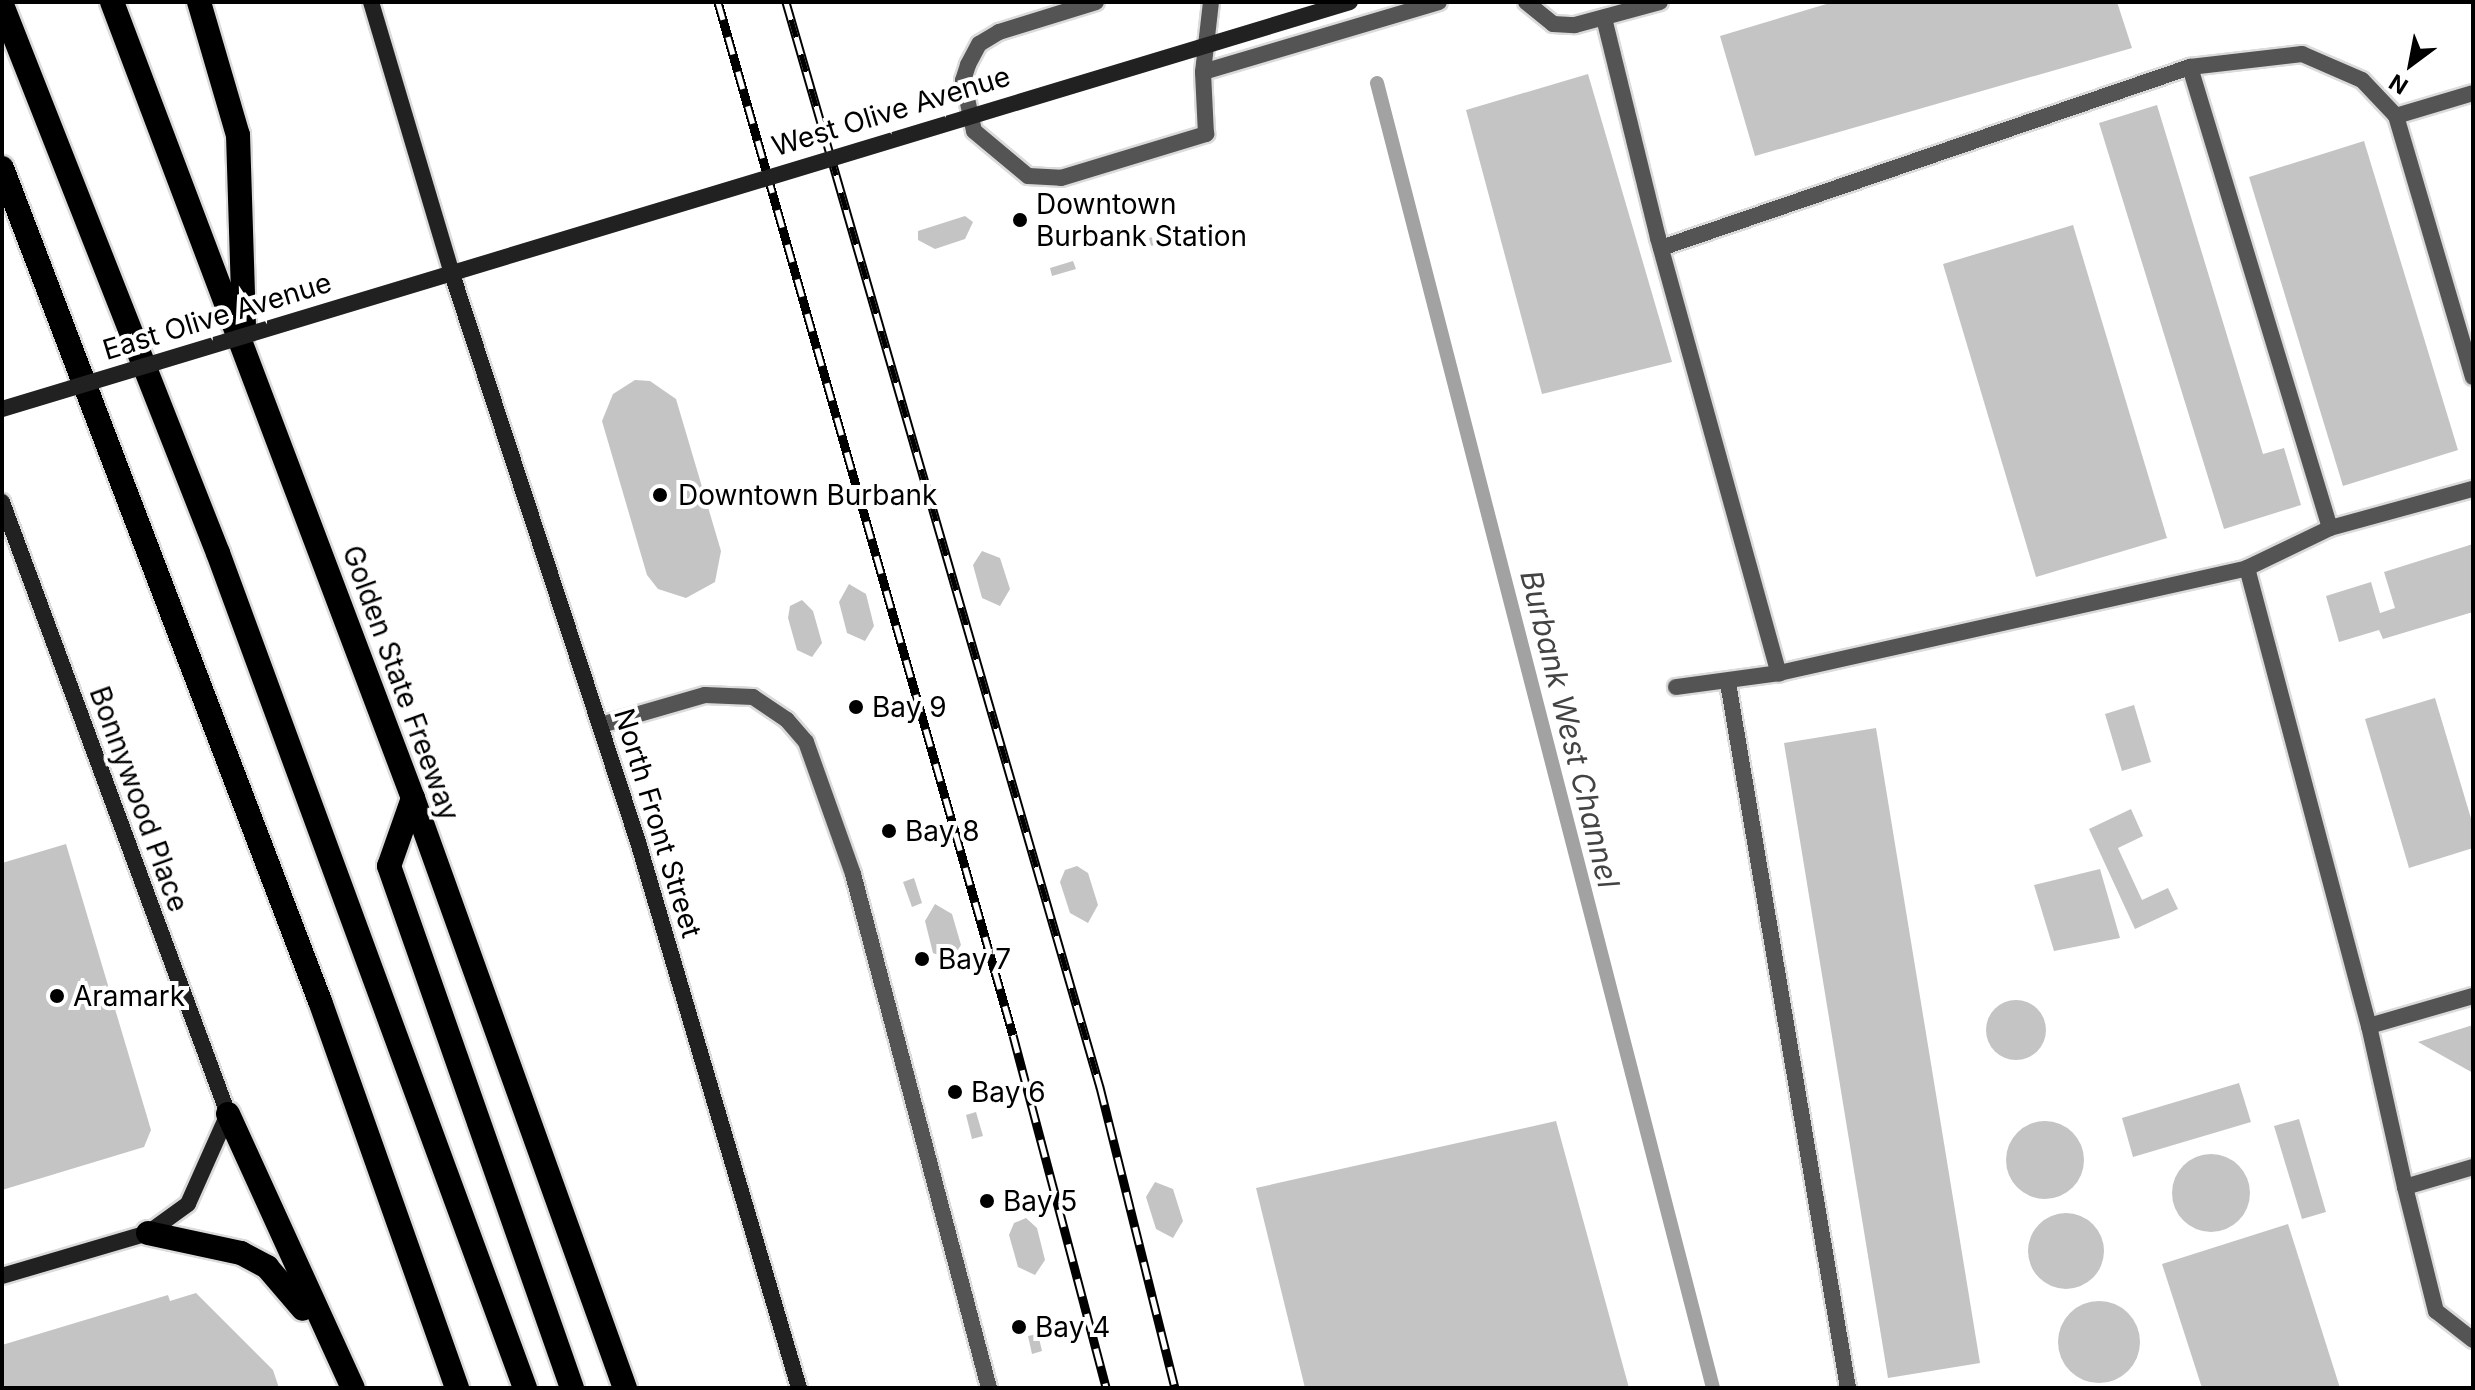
<!DOCTYPE html>
<html>
<head>
<meta charset="utf-8">
<style>
  body { margin:0 }
  #map { position:relative; width:2475px; height:1390px; overflow:hidden; background:#fff; font-family:Inter,sans-serif }
  div>[style] { position:absolute }
  .stream>* { height:14px; margin:-7px; padding:0 7px; transform-origin:7px; border-radius:7px; background:#a2a2a2 }
  .building>* { inset:0; background:#c4c4c4 }
  .round { border-radius:50% }
  .roads { filter:drop-shadow(2px 0 #dbdbdb) drop-shadow(-2px 0 #dbdbdb) drop-shadow(0 2px #dbdbdb) drop-shadow(0 -2px #dbdbdb) }
  .lane>* { height:16px; margin:-8px; padding:0 8px; transform-origin:8px; border-radius:8px; background:#545454 }
  .street>* { height:16px; margin:-8px; padding:0 8px; transform-origin:8px; border-radius:8px; background:#545454 }
  .secondary>* { height:16px; margin:-8px; padding:0 8px; transform-origin:8px; border-radius:8px; background:#212121 }
  .highway>* { height:24px; margin:-12px; padding:0 12px; transform-origin:12px; border-radius:12px; background:#000 }
  .rail>* { height:9px; margin-top:-4.5px; transform-origin:0; background:repeating-linear-gradient(90deg,#fff 0 18px,#000 0 36px); box-sizing:border-box; border-block:2px solid #000 }
  .secondary-bridge>* { height:16px; margin:-8px; padding:0 8px; transform-origin:8px; border-radius:8px; background:#212121 }
  .dots>* { width:22px; height:22px; translate:-50% -50%; box-sizing:border-box; border:4px solid #fff; border-radius:50% }
  span { translate:-50% -50%; white-space:nowrap; text-align:center; line-height:1.15; -webkit-text-stroke:8px #fff; paint-order:stroke }
  .street-label { font-size:28px; color:#000 }
  .poi-label { font-size:28px; color:#000 }
  .left { translate:0 -50%; text-align:left }
  .water-label { font-size:30px; color:#434343; font-style:italic }
  .frame { position:absolute; inset:0; border:4px solid #000; pointer-events:none }
  .north { position:absolute; left:2371px; top:24px; width:80px; height:80px; -webkit-text-stroke:6px #fff; paint-order:stroke; rotate:212deg; font-size:22px; font-weight:700; line-height:32px; text-align:center; color:#000 }
  .north::after { content:''; display:block; margin:auto; width:28px; height:36px; background:#000; clip-path:polygon(50% 0,100% 100%,50% 72%,0 100%) }
</style>
</head>
<body>
<div id="map">
  <div class="stream">
    <div style="left:1377px;top:83px;width:1348px;rotate:75.56deg"></div>
  </div>
  <div class="building">
    <div style="clip-path:polygon(1833px 2px,2117px 2px,2132px 48px,1755px 156px,1720px 36px)"></div>
    <div style="clip-path:polygon(1588px 74px,1672px 362px,1542px 394px,1466px 110px)"></div>
    <div style="clip-path:polygon(2157px 105px,2263px 454px,2284px 448px,2301px 505px,2224px 529px,2099px 123px)"></div>
    <div style="clip-path:polygon(2364px 141px,2458px 450px,2343px 486px,2249px 177px)"></div>
    <div style="clip-path:polygon(965px 216px,973px 222px,965px 239px,935px 249px,918px 240px,918px 231px)"></div>
    <div style="clip-path:polygon(2073px 225px,2167px 538px,2036px 577px,1943px 264px)"></div>
    <div style="clip-path:polygon(1172px 232px,1174px 239px,1151px 246px,1149px 238px)"></div>
    <div style="clip-path:polygon(1073px 261px,1076px 269px,1052px 276px,1050px 268px)"></div>
    <div style="clip-path:polygon(635px 380px,650px 381px,676px 399px,721px 551px,715px 582px,686px 598px,658px 589px,647px 575px,602px 421px,613px 394px)"></div>
    <div style="clip-path:polygon(2473px 544px,2473px 612px,2383px 639px,2379px 630px,2339px 642px,2326px 596px,2371px 582px,2380px 613px,2395px 608px,2384px 572px)"></div>
    <div style="clip-path:polygon(982px 551px,1000px 558px,1010px 589px,1000px 606px,982px 598px,973px 565px)"></div>
    <div style="clip-path:polygon(849px 584px,866px 594px,874px 626px,865px 641px,847px 633px,839px 602px)"></div>
    <div style="clip-path:polygon(802px 600px,813px 611px,822px 643px,812px 657px,797px 650px,788px 618px,790px 606px)"></div>
    <div style="clip-path:polygon(2435px 698px,2473px 825px,2473px 848px,2409px 868px,2365px 719px)"></div>
    <div style="clip-path:polygon(2134px 705px,2151px 762px,2122px 771px,2105px 714px)"></div>
    <div style="clip-path:polygon(1876px 728px,1980px 1363px,1888px 1378px,1784px 743px)"></div>
    <div style="clip-path:polygon(2131px 809px,2143px 836px,2118px 848px,2142px 900px,2168px 888px,2178px 909px,2135px 929px,2089px 829px)"></div>
    <div style="clip-path:polygon(66px 844px,151px 1130px,144px 1147px,2px 1190px,2px 863px)"></div>
    <div style="clip-path:polygon(1077px 866px,1088px 873px,1098px 905px,1088px 923px,1070px 913px,1060px 882px,1065px 870px)"></div>
    <div style="clip-path:polygon(2100px 869px,2120px 938px,2054px 951px,2034px 885px)"></div>
    <div style="clip-path:polygon(914px 878px,922px 903px,912px 907px,903px 882px)"></div>
    <div style="clip-path:polygon(935px 904px,952px 914px,961px 945px,951px 960px,933px 953px,925px 921px)"></div>
    <div class="round" style="left:1986px;top:1000px;width:60px;height:60px"></div>
    <div style="clip-path:polygon(2473px 1025px,2473px 1073px,2418px 1042px)"></div>
    <div style="clip-path:polygon(2239px 1083px,2251px 1122px,2133px 1157px,2122px 1118px)"></div>
    <div style="clip-path:polygon(976px 1112px,983px 1136px,972px 1139px,966px 1115px)"></div>
    <div style="clip-path:polygon(2299px 1119px,2326px 1212px,2302px 1219px,2274px 1126px)"></div>
    <div style="clip-path:polygon(1556px 1121px,1629px 1388px,1305px 1388px,1256px 1188px)"></div>
    <div class="round" style="left:2006px;top:1121px;width:78px;height:78px"></div>
    <div class="round" style="left:2172px;top:1154px;width:78px;height:78px"></div>
    <div style="clip-path:polygon(1155px 1182px,1173px 1189px,1183px 1221px,1173px 1238px,1156px 1229px,1146px 1197px)"></div>
    <div class="round" style="left:2028px;top:1213px;width:76px;height:76px"></div>
    <div style="clip-path:polygon(1026px 1218px,1037px 1228px,1045px 1260px,1035px 1275px,1018px 1267px,1009px 1235px,1014px 1223px)"></div>
    <div style="clip-path:polygon(2288px 1224px,2340px 1388px,2202px 1388px,2162px 1264px)"></div>
    <div style="clip-path:polygon(196px 1293px,273px 1370px,279px 1388px,2px 1388px,2px 1345px,168px 1295px,170px 1301px)"></div>
    <div class="round" style="left:2058px;top:1301px;width:82px;height:82px"></div>
    <div style="clip-path:polygon(1038px 1334px,1042px 1351px,1032px 1354px,1028px 1336px)"></div>
  </div>
  <div class="roads">
    <div class="lane">
      <div style="left:1604px;top:18px;width:227px;rotate:76.2deg"></div>
      <div style="left:1658px;top:238px;width:452px;rotate:74.5deg"></div>
      <div style="left:2396px;top:116px;width:80px;rotate:-16.6deg"></div>
      <div style="left:1661px;top:248px;width:559px;rotate:-18.89deg"></div>
      <div style="left:2330px;top:528px;width:482px;rotate:-106.9deg"></div>
      <div style="left:2190px;top:67px;width:113px;rotate:-6.6deg"></div>
      <div style="left:2302px;top:54px;width:65px;rotate:23.4deg"></div>
      <div style="left:2362px;top:80px;width:50px;rotate:46.6deg"></div>
      <div style="left:2396px;top:116px;width:272px;rotate:73.6deg"></div>
      <div style="left:2247px;top:568px;width:92px;rotate:-25.7deg"></div>
      <div style="left:2330px;top:528px;width:148px;rotate:-15.3deg"></div>
      <div style="left:1728px;top:683px;width:715px;rotate:80.34deg"></div>
      <div style="left:1676px;top:687px;width:104px;rotate:-7.7deg"></div>
      <div style="left:1779px;top:673px;width:480px;rotate:-12.6deg"></div>
      <div style="left:2247px;top:568px;width:474px;rotate:75.1deg"></div>
      <div style="left:2369px;top:1026px;width:165px;rotate:77.4deg"></div>
      <div style="left:2405px;top:1187px;width:71px;rotate:-16.4deg"></div>
      <div style="left:601px;top:725px;width:108px;rotate:-16.1deg"></div>
      <div style="left:705px;top:695px;width:48px;rotate:2.4deg"></div>
      <div style="left:753px;top:697px;width:41px;rotate:34.1deg"></div>
      <div style="left:787px;top:720px;width:29px;rotate:49deg"></div>
      <div style="left:806px;top:742px;width:140px;rotate:70.4deg"></div>
      <div style="left:853px;top:874px;width:532px;rotate:75.18deg"></div>
      <div style="left:2369px;top:1026px;width:108px;rotate:-16.1deg"></div>
      <div style="left:2405px;top:1187px;width:128px;rotate:76deg"></div>
      <div style="left:2436px;top:1311px;width:47px;rotate:38.1deg"></div>
    </div>
    <div class="street">
      <div style="left:1096px;top:2px;width:102px;rotate:162.8deg"></div>
      <div style="left:999px;top:32px;width:23px;rotate:149deg"></div>
      <div style="left:979px;top:44px;width:24px;rotate:118deg"></div>
      <div style="left:968px;top:65px;width:16px;rotate:108deg"></div>
      <div style="left:963px;top:80px;width:52px;rotate:77.8deg"></div>
      <div style="left:974px;top:131px;width:70px;rotate:39.8deg"></div>
      <div style="left:1028px;top:176px;width:33px;rotate:3deg"></div>
      <div style="left:1061px;top:178px;width:152px;rotate:-16.9deg"></div>
      <div style="left:1206px;top:134px;width:62px;rotate:-92.8deg"></div>
      <div style="left:1203px;top:72px;width:70px;rotate:-83.5deg"></div>
      <div style="left:1526px;top:2px;width:35px;rotate:39deg"></div>
      <div style="left:1553px;top:24px;width:22px;rotate:3deg"></div>
      <div style="left:1575px;top:25px;width:88px;rotate:-15.1deg"></div>
      <div style="left:1203px;top:72px;width:246px;rotate:-16.5deg"></div>
    </div>
    <div class="secondary">
      <div style="left:371px;top:2px;width:287px;rotate:73.4deg"></div>
      <div style="left:453px;top:277px;width:595px;rotate:71.87deg"></div>
      <div style="left:638px;top:842px;width:569px;rotate:73.57deg"></div>
      <div style="left:2px;top:502px;width:652px;rotate:69.73deg"></div>
      <div style="left:228px;top:1114px;width:98px;rotate:114deg"></div>
      <div style="left:188px;top:1204px;width:49px;rotate:144.1deg"></div>
      <div style="left:148px;top:1233px;width:152px;rotate:163.6deg"></div>
    </div>
    <div class="highway">
      <div style="left:112px;top:2px;width:851px;rotate:69.29deg"></div>
      <div style="left:413px;top:798px;width:627px;rotate:70.24deg"></div>
      <div style="left:199px;top:2px;width:139px;rotate:73.7deg"></div>
      <div style="left:238px;top:135px;width:195px;rotate:88.2deg"></div>
      <div style="left:2px;top:5px;width:589px;rotate:68.49deg"></div>
      <div style="left:218px;top:553px;width:890px;rotate:69.81deg"></div>
      <div style="left:2px;top:168px;width:892px;rotate:69.11deg"></div>
      <div style="left:320px;top:1001px;width:411px;rotate:70.5deg"></div>
      <div style="left:413px;top:798px;width:72px;rotate:109.4deg"></div>
      <div style="left:389px;top:866px;width:553px;rotate:70.68deg"></div>
      <div style="left:228px;top:1114px;width:301px;rotate:65.5deg"></div>
      <div style="left:148px;top:1233px;width:95px;rotate:12.1deg"></div>
      <div style="left:241px;top:1253px;width:30px;rotate:28deg"></div>
      <div style="left:267px;top:1267px;width:55px;rotate:49.4deg"></div>
    </div>
  </div>
  <div class="rail">
    <div style="left:718px;top:2px;width:1074px;rotate:74.06deg"></div>
    <div style="left:1013px;top:1035px;width:365px;rotate:75.2deg"></div>
    <div style="left:786px;top:2px;width:1130px;rotate:73.86deg"></div>
    <div style="left:1100px;top:1087px;width:310px;rotate:76deg"></div>
  </div>
  <div class="secondary-bridge">
    <div style="left:2px;top:409px;width:1408px;rotate:-16.8deg"></div>
  </div>
  <div class="dots">
    <div style="left:1020px;top:220px;background:#000"></div>
    <div style="left:660px;top:495px;background:#000"></div>
    <div style="left:856px;top:707px;background:#000"></div>
    <div style="left:889px;top:831px;background:#000"></div>
    <div style="left:922px;top:959px;background:#000"></div>
    <div style="left:57px;top:996px;background:#000"></div>
    <div style="left:955px;top:1092px;background:#000"></div>
    <div style="left:987px;top:1201px;background:#000"></div>
    <div style="left:1019px;top:1327px;background:#000"></div>
  </div>
  <div class="street-label">
    <span style="left:891px;top:111px;rotate:-17deg">West Olive Avenue</span>
    <span style="left:217px;top:316px;rotate:-17deg">East Olive Avenue</span>
    <span style="left:401px;top:683px;rotate:70deg">Golden State Freeway</span>
    <span style="left:139px;top:799px;rotate:70deg">Bonnywood Place</span>
    <span style="left:658px;top:823px;rotate:73deg">North Front Street</span>
  </div>
  <div class="poi-label">
    <span class="left" style="left:1036px;top:220px">Downtown<br>Burbank Station</span>
    <span class="left" style="left:678px;top:495px">Downtown Burbank</span>
    <span class="left" style="left:872px;top:707px">Bay 9</span>
    <span class="left" style="left:905px;top:831px">Bay 8</span>
    <span class="left" style="left:938px;top:959px">Bay 7</span>
    <span class="left" style="left:73px;top:996px">Aramark</span>
    <span class="left" style="left:971px;top:1092px">Bay 6</span>
    <span class="left" style="left:1003px;top:1201px">Bay 5</span>
    <span class="left" style="left:1035px;top:1327px">Bay 4</span>
  </div>
  <div class="water-label">
    <span style="left:1570px;top:729px;rotate:76deg">Burbank West Channel</span>
  </div>
  <div class="frame"></div>
  <div class="north">N</div>
</div>
</body>
</html>
